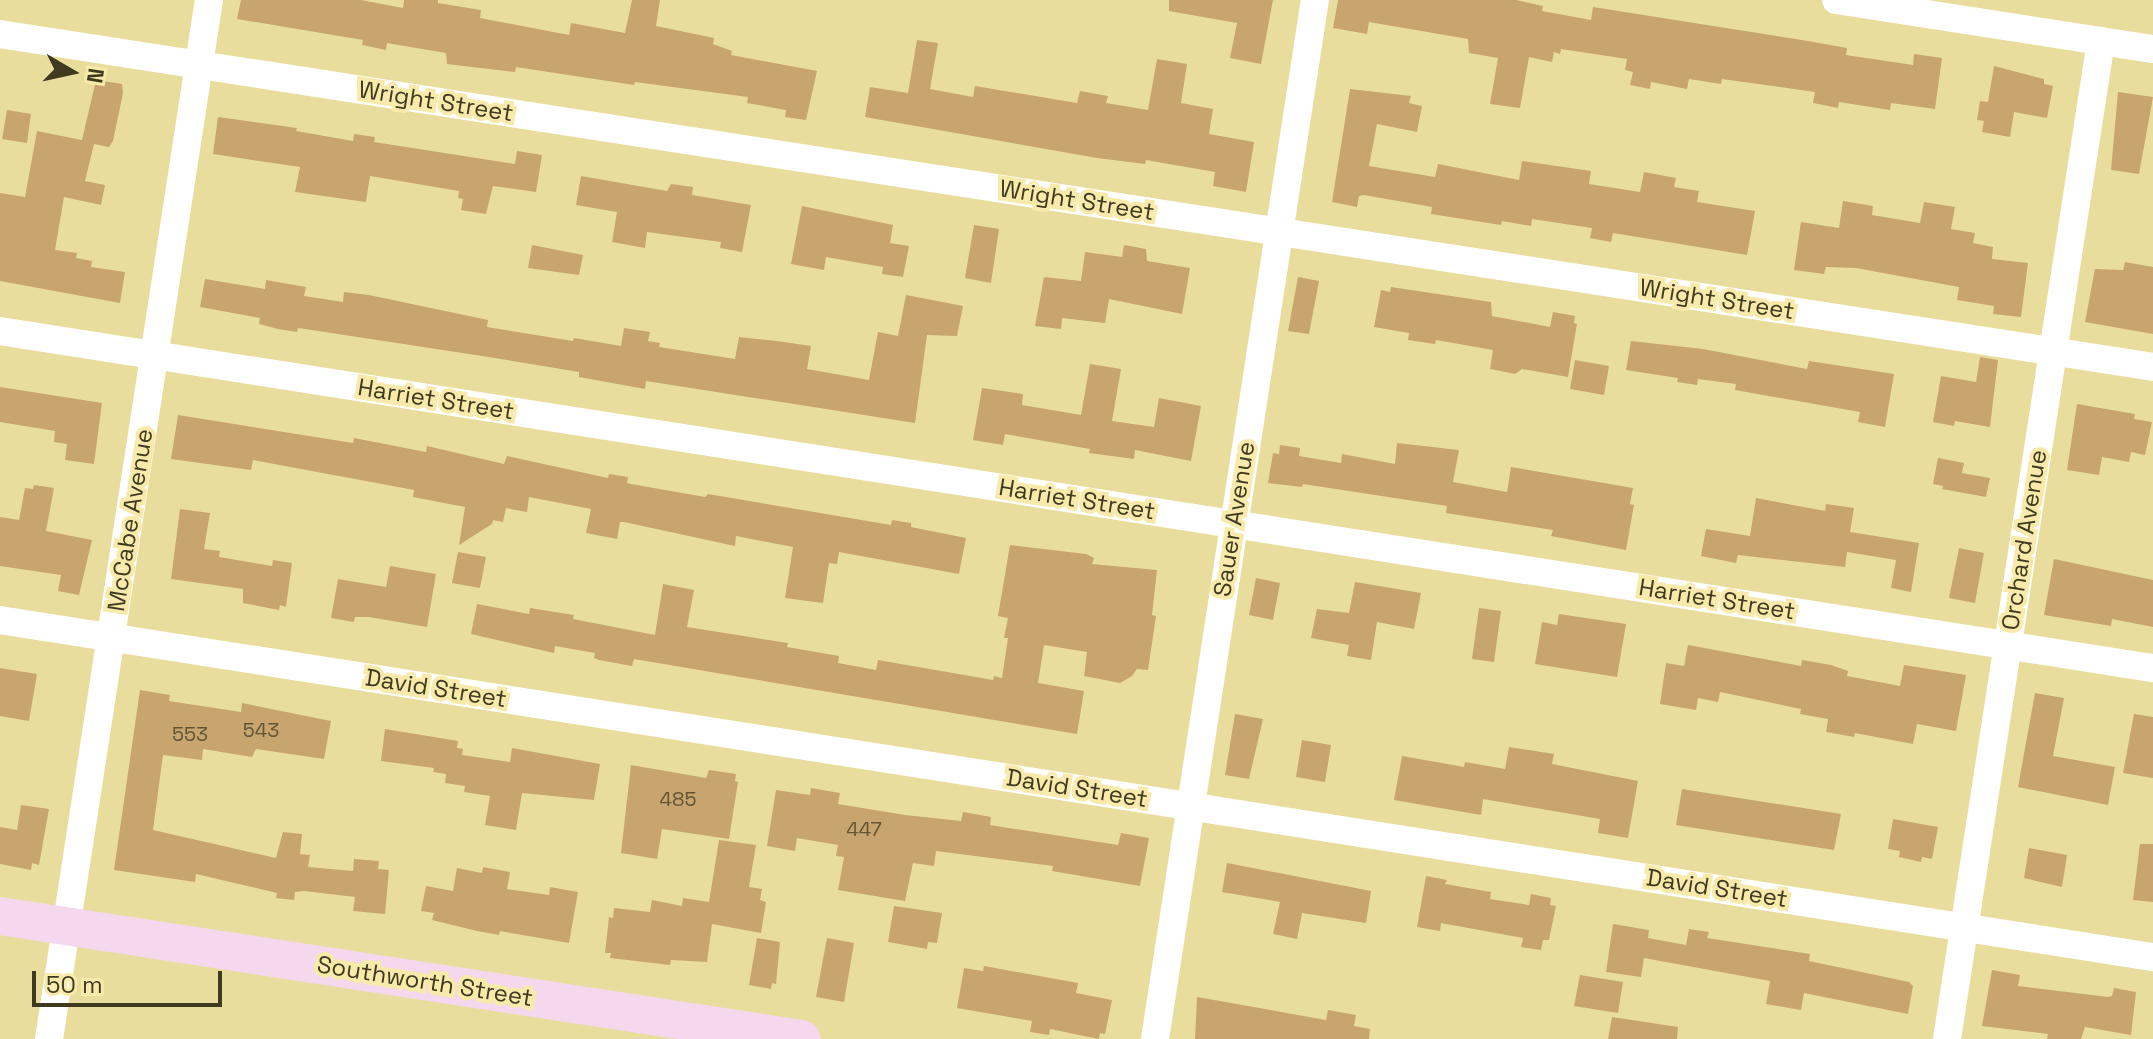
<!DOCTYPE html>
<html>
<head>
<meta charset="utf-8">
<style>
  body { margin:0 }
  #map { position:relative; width:2153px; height:1039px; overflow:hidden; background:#e9dd9d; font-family:"Space Grotesk",sans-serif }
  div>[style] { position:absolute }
  .building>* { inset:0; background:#c8a56f }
  .minor>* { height:28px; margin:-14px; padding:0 14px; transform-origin:14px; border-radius:14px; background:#fff }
  .secondary>* { height:38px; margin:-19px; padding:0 19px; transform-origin:19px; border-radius:19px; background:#f5d8ed }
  span { translate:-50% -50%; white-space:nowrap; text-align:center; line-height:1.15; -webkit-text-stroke:8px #f7eaaa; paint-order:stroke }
  .number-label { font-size:20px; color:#615534 }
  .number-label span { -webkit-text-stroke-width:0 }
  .street-label { font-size:24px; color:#3f3a20 }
  .north { position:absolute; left:32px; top:32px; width:80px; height:80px; -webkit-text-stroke:6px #f7eaaa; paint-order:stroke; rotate:99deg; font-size:22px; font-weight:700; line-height:32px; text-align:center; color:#3f3a20 }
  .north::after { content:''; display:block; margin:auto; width:28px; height:36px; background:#3f3a20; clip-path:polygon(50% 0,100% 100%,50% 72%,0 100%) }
  .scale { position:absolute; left:32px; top:971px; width:190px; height:36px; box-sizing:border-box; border:4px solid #3f3a20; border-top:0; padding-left:10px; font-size:24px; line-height:28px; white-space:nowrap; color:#3f3a20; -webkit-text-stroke:6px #f7eaaa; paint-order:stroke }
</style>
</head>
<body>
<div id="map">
  <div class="building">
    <div style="clip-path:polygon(241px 0,361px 0,403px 8px,404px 0,438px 0,438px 3px,481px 10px,480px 18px,569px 35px,571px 23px,625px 33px,632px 0,660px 0,656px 26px,714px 38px,713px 44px,732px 51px,731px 55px,817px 71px,806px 120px,785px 117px,786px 110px,747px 103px,748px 97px,635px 82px,634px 85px,516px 67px,515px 72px,447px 64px,446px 53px,387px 43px,386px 50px,362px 45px,363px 40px,237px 19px)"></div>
    <div style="clip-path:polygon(1169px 0,1273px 0,1261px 64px,1230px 58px,1237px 23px,1169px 11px)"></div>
    <div style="clip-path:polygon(1338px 0,1516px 0,1543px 6px,1542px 11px,1591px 20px,1593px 7px,1808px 41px,1847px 48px,1846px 55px,1913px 65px,1914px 54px,1942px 58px,1935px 109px,1891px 103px,1890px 110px,1839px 102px,1838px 108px,1813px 103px,1815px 92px,1722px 79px,1721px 84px,1689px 79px,1687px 89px,1651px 82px,1650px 89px,1630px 85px,1633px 72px,1625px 70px,1627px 59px,1561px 49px,1560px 54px,1554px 52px,1552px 62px,1529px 57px,1520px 108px,1490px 104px,1498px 58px,1469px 53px,1468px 39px,1369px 22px,1367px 34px,1333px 28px)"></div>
    <div style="clip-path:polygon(917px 40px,938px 43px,930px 89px,973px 97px,975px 86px,1077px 103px,1080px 91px,1108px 96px,1106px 103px,1148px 110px,1157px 59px,1187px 64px,1181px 103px,1213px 109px,1209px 134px,1254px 142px,1246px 192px,1213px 186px,1215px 172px,1146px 160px,1145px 164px,1097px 158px,865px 117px,870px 87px,908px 93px)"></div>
    <div style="clip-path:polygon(1994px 66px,2044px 79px,2044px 84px,2053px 86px,2047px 118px,2014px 112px,2010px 137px,1982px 132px,1984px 121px,1977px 120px,1980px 101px,1988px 102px)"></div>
    <div style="clip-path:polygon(96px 80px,122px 84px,123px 93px,113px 141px,109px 147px,94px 144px,85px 181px,105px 185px,101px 205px,64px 197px,55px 250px,77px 253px,76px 258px,92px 261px,91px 267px,125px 272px,120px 303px,0 281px,0 193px,25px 197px,37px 131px,82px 140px)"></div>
    <div style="clip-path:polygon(1350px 89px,1411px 96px,1409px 103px,1422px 106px,1417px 132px,1377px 124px,1369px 166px,1435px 177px,1438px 164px,1519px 180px,1522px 161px,1591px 171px,1589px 184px,1640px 192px,1644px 172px,1676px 178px,1674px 187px,1699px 191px,1697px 202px,1755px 211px,1747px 255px,1613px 233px,1611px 242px,1590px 238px,1592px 228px,1532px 219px,1531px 226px,1502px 221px,1501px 225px,1431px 214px,1432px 207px,1364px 195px,1359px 196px,1357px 207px,1332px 202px)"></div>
    <div style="clip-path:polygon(2118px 92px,2153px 97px,2139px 174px,2111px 170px)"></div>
    <div style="clip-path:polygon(7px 110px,31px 114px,27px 143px,2px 139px)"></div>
    <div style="clip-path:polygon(218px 117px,297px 128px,296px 131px,353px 141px,354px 134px,375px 137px,374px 142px,515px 164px,517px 151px,542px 155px,536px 192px,493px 186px,486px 214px,461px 210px,463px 199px,458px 198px,459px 191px,370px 176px,366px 202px,295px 192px,300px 167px,213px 154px)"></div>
    <div style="clip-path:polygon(581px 176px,667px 191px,671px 184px,693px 187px,692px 195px,751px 205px,742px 252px,720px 248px,721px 242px,647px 232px,645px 248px,612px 242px,617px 212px,576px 205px)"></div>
    <div style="clip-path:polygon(1843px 201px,1873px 206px,1872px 215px,1920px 223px,1924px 202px,1955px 207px,1951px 229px,1975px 233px,1973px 243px,1993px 247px,1992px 259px,2028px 263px,2021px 317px,1993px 314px,1994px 306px,1957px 300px,1959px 287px,1856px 268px,1826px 267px,1824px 274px,1794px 270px,1801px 222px,1839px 228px)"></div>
    <div style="clip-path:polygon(802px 206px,893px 225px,890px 243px,909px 246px,903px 277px,882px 274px,883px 267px,826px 257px,824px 270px,791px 264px)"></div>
    <div style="clip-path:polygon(974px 225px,999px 229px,991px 283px,965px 278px)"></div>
    <div style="clip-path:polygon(532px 245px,583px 255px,579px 275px,528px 268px)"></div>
    <div style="clip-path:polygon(1124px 245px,1146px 249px,1147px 261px,1190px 268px,1182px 314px,1109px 299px,1105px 323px,1062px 318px,1061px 329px,1035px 326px,1044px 277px,1081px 281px,1085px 252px,1122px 257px)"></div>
    <div style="clip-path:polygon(2125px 262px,2153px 267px,2153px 334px,2085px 322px,2095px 269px,2123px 270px)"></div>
    <div style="clip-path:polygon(1298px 277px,1319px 281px,1309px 334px,1288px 331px)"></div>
    <div style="clip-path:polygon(205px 279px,265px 289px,266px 280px,306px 287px,304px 296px,343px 302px,344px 292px,369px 295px,488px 320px,487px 327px,573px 341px,574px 338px,621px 346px,624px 328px,650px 332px,648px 341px,660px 343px,659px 347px,735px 359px,739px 337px,777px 341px,811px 346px,807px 369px,869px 380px,878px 332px,898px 336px,906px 295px,963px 306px,957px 336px,927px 335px,915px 423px,646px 381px,645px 389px,579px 377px,579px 372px,482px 356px,305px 329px,298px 328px,297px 332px,278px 329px,259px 324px,260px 318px,200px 307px)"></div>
    <div style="clip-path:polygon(1391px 287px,1491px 302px,1492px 316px,1550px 327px,1553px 312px,1575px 316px,1574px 323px,1577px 324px,1568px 377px,1522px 369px,1515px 374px,1490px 369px,1493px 350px,1436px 340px,1435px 344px,1408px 340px,1409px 333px,1374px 327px,1381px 290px,1390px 292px)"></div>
    <div style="clip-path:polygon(1631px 341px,1703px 349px,1807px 369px,1809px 361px,1894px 374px,1885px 427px,1858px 422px,1860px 412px,1735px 390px,1736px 384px,1698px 379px,1697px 385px,1677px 382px,1678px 378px,1626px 370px)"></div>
    <div style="clip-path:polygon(1980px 357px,1998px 360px,1990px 427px,1955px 421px,1954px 426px,1933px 422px,1941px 376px,1976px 382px)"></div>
    <div style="clip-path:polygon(1575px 360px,1609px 366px,1604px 395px,1570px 389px)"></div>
    <div style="clip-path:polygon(1090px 364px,1121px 369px,1112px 421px,1154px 427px,1159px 398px,1201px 406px,1191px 461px,1135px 450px,1134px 459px,1089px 453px,1090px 449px,1005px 434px,1003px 445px,973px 440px,982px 388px,1023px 394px,1022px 405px,1081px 415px)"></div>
    <div style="clip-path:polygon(0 387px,102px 403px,94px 464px,65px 460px,67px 444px,54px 442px,55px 431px,0 422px)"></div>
    <div style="clip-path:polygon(2077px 404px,2135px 414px,2134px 419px,2152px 422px,2145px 455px,2131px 452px,2129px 462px,2102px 457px,2099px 475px,2067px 470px)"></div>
    <div style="clip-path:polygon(178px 415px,353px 443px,354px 438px,426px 452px,427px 446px,504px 464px,507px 456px,608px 478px,609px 474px,628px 477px,627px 483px,631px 484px,705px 497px,708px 494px,891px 525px,892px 520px,911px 523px,911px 527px,966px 538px,961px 563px,959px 574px,839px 552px,837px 564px,829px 563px,823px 603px,785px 598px,793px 547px,736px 536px,735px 546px,624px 522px,620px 522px,617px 539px,586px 533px,591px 509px,529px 497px,527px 512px,506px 508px,503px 522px,493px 520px,492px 524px,459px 545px,465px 507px,413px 497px,414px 490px,253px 460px,251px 470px,171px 459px)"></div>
    <div style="clip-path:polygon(1397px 443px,1459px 450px,1453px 482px,1507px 492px,1511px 467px,1633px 488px,1630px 504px,1634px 505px,1626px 550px,1551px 536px,1553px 530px,1446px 513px,1447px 506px,1303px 484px,1302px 487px,1268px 483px,1273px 453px,1279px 454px,1280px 445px,1300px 448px,1299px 456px,1341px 463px,1342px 454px,1395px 464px)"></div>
    <div style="clip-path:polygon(1938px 458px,1964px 463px,1962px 473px,1990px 478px,1986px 497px,1942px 489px,1943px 486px,1933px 484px)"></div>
    <div style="clip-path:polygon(34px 485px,54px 488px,46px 531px,92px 540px,79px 595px,58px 591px,61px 575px,0 566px,0 517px,19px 520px,25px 488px,33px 489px)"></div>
    <div style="clip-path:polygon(1756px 498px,1825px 511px,1826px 504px,1854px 508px,1850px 532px,1919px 543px,1911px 592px,1891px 588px,1896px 560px,1847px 552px,1845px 567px,1738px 555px,1736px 563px,1701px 556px,1706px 529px,1750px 536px)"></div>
    <div style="clip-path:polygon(180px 509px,210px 513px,204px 549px,220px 551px,219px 557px,272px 566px,273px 560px,292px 563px,286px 607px,280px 605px,279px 610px,243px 603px,243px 589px,171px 579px)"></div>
    <div style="clip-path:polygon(1010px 545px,1086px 554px,1094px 558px,1092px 564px,1157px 570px,1152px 615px,1156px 616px,1148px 670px,1137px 669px,1132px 676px,1120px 683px,1084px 676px,1087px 652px,1044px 645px,1038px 683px,1084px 691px,1077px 734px,634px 659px,632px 666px,599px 660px,594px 658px,595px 653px,555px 646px,554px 653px,471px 634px,477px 604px,529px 614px,530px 608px,574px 615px,573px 619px,655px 635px,663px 584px,694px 590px,687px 627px,788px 643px,787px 647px,839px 656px,838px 663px,876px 670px,878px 660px,993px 680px,994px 676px,1002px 678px,1008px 638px,1004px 638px,1008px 618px,998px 616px)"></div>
    <div style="clip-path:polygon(1959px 548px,1984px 553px,1975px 603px,1949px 598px)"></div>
    <div style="clip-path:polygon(458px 552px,486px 557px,480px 588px,452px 583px)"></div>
    <div style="clip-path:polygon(2054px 559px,2153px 580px,2153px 627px,2112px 619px,2111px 626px,2044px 615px)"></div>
    <div style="clip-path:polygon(390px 566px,436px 574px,427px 627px,369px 617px,355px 617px,354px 622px,331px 618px,338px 579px,386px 587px)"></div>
    <div style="clip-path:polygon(1256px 578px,1280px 583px,1273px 620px,1249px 615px)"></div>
    <div style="clip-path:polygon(1355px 582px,1421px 593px,1414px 629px,1377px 622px,1371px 660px,1347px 656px,1349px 645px,1311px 638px,1317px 609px,1349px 613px)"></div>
    <div style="clip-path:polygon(1479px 608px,1501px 611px,1494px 662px,1472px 659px)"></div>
    <div style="clip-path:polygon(1559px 614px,1626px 624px,1617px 677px,1535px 664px,1542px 622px,1557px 625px)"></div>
    <div style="clip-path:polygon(1688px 645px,1801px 666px,1802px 660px,1831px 665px,1848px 671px,1847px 676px,1900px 686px,1904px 665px,1966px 675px,1956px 731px,1917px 724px,1913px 744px,1855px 733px,1854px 737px,1826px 732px,1828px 719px,1800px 714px,1801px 709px,1720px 692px,1718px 702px,1698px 698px,1696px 710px,1660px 704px,1666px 663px,1684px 666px)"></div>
    <div style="clip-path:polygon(0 668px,37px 674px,29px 721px,0 716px)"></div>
    <div style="clip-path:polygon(140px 690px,170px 695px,169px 701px,241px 712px,242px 703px,331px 721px,324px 759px,256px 749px,252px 757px,203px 749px,202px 760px,163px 755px,153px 830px,276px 858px,283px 832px,302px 834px,300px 854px,310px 855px,308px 867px,353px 871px,354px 859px,379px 861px,378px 869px,389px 870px,385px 914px,353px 911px,355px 897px,304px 891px,295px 892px,294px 900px,276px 898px,277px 893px,196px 874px,195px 882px,114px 870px)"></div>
    <div style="clip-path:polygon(2035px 693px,2064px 698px,2053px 756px,2115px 767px,2108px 805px,2018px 787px)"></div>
    <div style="clip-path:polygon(1235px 714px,1263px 719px,1249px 779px,1225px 775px)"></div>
    <div style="clip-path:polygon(2134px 714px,2153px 717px,2153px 778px,2123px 773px)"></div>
    <div style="clip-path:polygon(385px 729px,458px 741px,457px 748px,463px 749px,462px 755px,510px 762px,512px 748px,600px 764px,594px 800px,522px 793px,516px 830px,485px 825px,490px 796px,464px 792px,465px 786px,445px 783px,446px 774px,433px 772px,434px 768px,381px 761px)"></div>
    <div style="clip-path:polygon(1302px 740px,1331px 745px,1325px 782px,1296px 777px)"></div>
    <div style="clip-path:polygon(1509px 747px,1554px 754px,1552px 764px,1638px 781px,1628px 838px,1598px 833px,1600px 819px,1483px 799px,1481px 815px,1394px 800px,1402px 756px,1464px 767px,1465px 762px,1505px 769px)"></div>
    <div style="clip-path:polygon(631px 765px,706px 778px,709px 770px,736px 774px,735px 781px,738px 782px,729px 839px,662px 829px,657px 859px,621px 853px)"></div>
    <div style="clip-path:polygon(811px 788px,840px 793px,838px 804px,905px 815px,961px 821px,963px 812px,991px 817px,990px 825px,1118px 845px,1121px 833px,1149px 838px,1140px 886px,1052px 871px,1053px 866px,936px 851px,934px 866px,913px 863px,905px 901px,838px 890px,844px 857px,836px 856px,838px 845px,797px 838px,795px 851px,767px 846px,776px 790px,810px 795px)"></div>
    <div style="clip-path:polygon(1682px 789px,1841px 814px,1834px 850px,1676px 825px)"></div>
    <div style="clip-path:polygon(21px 805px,49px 809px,39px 865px,32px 863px,31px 870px,0 864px,0 827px,17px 830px)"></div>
    <div style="clip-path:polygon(1893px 819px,1938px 827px,1932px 859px,1922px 857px,1921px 862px,1899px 857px,1900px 851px,1888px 849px)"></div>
    <div style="clip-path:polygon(719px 840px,756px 845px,749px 887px,762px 889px,760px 900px,766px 902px,761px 933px,712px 924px,707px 962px,671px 960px,670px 965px,610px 958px,611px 953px,605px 953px,609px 917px,613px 918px,614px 908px,650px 912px,652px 900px,682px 906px,683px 898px,709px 902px)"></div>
    <div style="clip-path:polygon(2140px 844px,2153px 844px,2153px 902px,2133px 900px)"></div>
    <div style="clip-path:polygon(2029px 848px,2067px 855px,2062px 887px,2024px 878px)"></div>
    <div style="clip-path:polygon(1227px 863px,1371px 891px,1366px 923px,1302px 913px,1297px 939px,1273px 934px,1280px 902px,1222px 892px)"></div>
    <div style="clip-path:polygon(483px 867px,510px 872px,507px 889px,549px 895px,550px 887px,578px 892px,569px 943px,500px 931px,499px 935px,477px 931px,432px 920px,434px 913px,421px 911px,426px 886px,453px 891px,457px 868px,482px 873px)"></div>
    <div style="clip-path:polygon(1426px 876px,1447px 880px,1445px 884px,1491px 892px,1490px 899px,1529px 905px,1531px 894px,1551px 898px,1550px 905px,1556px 906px,1549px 940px,1543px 940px,1541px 950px,1521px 947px,1523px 938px,1441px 923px,1440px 931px,1417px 927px)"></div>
    <div style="clip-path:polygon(894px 906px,942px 913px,937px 943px,928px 942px,927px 949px,888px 942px)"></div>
    <div style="clip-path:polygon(1613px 924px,1649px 930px,1648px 938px,1686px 945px,1689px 929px,1709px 932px,1707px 938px,1810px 954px,1809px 961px,1909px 982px,1913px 986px,1908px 1014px,1804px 993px,1801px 1010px,1766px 1004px,1770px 981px,1644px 958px,1641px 977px,1606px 972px)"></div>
    <div style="clip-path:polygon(757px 938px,780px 942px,776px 984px,772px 983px,771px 989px,749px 985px)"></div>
    <div style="clip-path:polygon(827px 938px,854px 943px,844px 1002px,816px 997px)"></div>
    <div style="clip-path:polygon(984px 966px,1078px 983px,1076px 993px,1112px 1000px,1105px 1034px,1100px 1033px,1099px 1039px,1050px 1029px,1049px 1035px,1030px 1032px,1032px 1021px,957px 1008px,964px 968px,983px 971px)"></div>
    <div style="clip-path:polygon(1992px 970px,2020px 975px,2018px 986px,2108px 997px,2112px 996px,2114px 988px,2136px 992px,2131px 1035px,2085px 1027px,2081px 1039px,2047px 1039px,2048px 1034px,1982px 1026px)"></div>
    <div style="clip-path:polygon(1580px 975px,1623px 982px,1618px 1013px,1574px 1006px)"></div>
    <div style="clip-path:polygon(1197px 997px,1326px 1020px,1328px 1010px,1356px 1015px,1354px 1026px,1370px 1029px,1369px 1039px,1195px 1039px)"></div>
    <div style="clip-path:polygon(1612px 1017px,1678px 1027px,1677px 1039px,1608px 1039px)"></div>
  </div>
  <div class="minor">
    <div style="left:1836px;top:0;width:321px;rotate:8.8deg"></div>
    <div style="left:0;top:34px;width:2179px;rotate:8.79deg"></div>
    <div style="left:0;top:331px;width:2179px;rotate:8.9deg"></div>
    <div style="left:0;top:620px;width:2179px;rotate:8.9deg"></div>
    <div style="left:49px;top:1039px;width:1051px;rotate:-81.25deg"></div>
    <div style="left:1155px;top:1039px;width:1051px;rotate:-81.25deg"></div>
    <div style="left:1947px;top:1039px;width:1010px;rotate:-81.23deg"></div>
  </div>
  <div class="secondary">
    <div style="left:0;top:916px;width:811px;rotate:8.72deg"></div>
  </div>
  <div class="number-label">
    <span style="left:261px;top:730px">543</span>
    <span style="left:190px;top:734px">553</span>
    <span style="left:678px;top:799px">485</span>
    <span style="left:864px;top:829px">447</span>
  </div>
  <div class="street-label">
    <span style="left:436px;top:101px;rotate:9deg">Wright Street</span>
    <span style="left:1077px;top:200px;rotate:9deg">Wright Street</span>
    <span style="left:1717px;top:299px;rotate:9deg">Wright Street</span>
    <span style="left:436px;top:399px;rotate:9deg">Harriet Street</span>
    <span style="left:1077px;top:499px;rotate:9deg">Harriet Street</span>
    <span style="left:1234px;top:519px;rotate:-81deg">Sauer Avenue</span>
    <span style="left:130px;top:520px;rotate:-81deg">McCabe Avenue</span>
    <span style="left:2024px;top:540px;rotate:-81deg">Orchard Avenue</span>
    <span style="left:1717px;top:599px;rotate:9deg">Harriet Street</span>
    <span style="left:436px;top:688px;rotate:9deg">David Street</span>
    <span style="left:1077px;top:788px;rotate:9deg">David Street</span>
    <span style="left:1717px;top:888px;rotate:9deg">David Street</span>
    <span style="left:425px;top:981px;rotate:9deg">Southworth Street</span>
  </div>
  <div class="north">N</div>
  <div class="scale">50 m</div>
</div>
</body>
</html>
